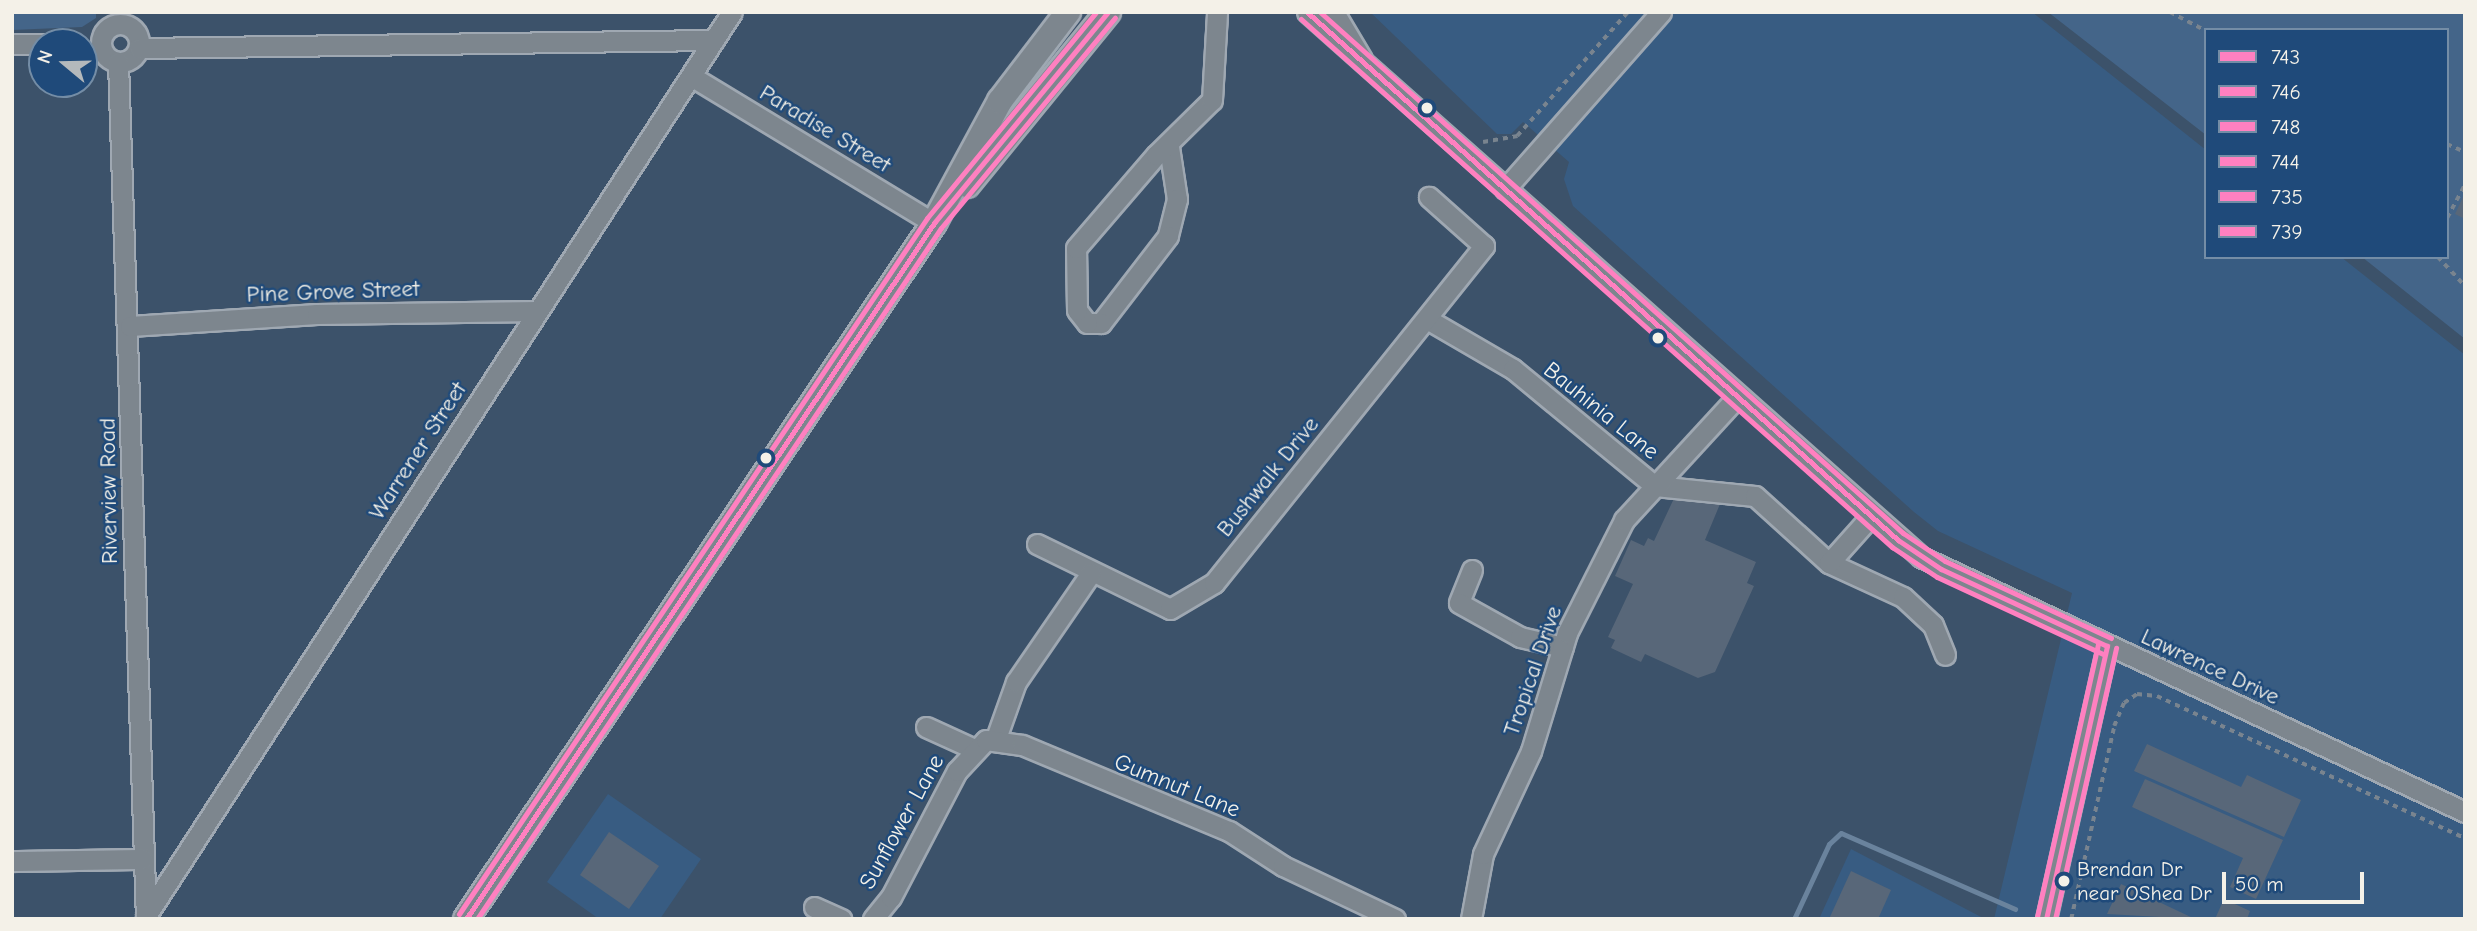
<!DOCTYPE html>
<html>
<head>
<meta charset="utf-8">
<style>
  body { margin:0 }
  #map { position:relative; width:2477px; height:931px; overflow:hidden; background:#3c526a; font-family:"Comic Neue",sans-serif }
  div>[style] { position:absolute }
  .built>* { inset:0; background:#385c82 }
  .green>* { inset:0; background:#446589 }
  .stream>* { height:5px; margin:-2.5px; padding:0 2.5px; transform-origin:2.5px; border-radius:2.5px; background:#6a839d }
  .building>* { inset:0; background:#586779 }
  .path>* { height:3.5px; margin-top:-1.75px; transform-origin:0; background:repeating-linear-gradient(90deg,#79848f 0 5px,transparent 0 10px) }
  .roads { filter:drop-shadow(2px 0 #9fa8b2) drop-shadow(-2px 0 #9fa8b2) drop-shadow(0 2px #9fa8b2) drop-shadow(0 -2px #9fa8b2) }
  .minor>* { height:19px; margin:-9.5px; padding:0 9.5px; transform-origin:9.5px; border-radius:9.5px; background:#7d868e }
  .minor>.ring { margin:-9.5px; padding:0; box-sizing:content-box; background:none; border:19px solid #7d868e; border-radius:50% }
  .major>* { height:24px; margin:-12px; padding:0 12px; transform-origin:12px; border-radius:12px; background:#7d868e }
  .bus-1>* { height:5px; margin:-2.5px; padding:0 2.5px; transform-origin:2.5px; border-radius:2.5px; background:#ff80c0 }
  .bus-2>* { height:5px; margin:-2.5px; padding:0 2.5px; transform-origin:2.5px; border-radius:2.5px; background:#ff80c0 }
  .bus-3>* { height:5px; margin:-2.5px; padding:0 2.5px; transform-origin:2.5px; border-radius:2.5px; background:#ff80c0 }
  .bus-4>* { height:5px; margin:-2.5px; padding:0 2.5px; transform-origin:2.5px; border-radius:2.5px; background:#ff80c0 }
  .bus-5>* { height:5px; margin:-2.5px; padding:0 2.5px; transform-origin:2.5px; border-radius:2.5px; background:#ff80c0 }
  .bus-6>* { height:5px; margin:-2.5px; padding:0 2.5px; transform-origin:2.5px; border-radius:2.5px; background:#ff80c0 }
  .dots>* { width:19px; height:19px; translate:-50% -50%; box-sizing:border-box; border:4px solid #1f4a7a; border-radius:50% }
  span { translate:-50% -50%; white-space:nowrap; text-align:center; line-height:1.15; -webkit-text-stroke:5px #1f4a7a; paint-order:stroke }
  .bus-label { font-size:21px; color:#f4f1e8 }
  .left { translate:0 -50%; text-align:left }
  .street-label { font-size:23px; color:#f4f1e8 }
  .frame { position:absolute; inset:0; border:14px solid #f4f1e8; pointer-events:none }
  .legend { position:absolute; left:2204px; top:28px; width:245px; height:231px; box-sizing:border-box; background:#1f4a7a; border:2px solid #748da6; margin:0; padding:9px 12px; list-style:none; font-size:21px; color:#f4f1e8 }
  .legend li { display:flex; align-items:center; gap:14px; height:35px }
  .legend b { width:35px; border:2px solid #748da6 }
  .north { position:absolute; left:28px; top:28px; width:70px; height:70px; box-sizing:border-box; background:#1f4a7a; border:2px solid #748da6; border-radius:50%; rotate:289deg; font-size:19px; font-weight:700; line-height:28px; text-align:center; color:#f4f1e8 }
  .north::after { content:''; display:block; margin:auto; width:24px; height:32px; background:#b4b9bc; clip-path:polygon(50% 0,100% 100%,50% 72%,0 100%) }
  .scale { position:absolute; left:2222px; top:872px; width:142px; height:32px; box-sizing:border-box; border:4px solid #f4f1e8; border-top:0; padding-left:9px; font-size:21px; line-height:24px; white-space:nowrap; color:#f4f1e8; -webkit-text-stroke:5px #1f4a7a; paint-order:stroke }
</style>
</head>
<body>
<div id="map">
  <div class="built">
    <div style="clip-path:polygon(1370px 12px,2032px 12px,2206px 150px,2206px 257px,2341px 257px,2465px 355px,2465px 919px,1994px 919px,2072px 593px,1938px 531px,1914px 512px,1573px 206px,1564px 179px,1569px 162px,1523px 122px,1511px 134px,1497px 134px)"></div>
    <div style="clip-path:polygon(608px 794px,701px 859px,660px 919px,599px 919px,547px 882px)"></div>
    <div style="clip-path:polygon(1851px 849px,1985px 919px,1819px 919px)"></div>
  </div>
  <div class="green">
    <div style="clip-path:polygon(12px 12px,96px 12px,96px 18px,82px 27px,12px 30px)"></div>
    <div style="clip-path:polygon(2048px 12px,2465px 12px,2465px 339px,2362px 257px,2447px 257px,2447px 30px,2206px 30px,2206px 135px)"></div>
  </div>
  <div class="stream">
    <div style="left:1794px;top:919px;width:83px;rotate:-65deg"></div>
    <div style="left:1829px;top:844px;width:16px;rotate:-43deg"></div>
    <div style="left:1841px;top:833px;width:190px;rotate:23.6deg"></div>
  </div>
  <div class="building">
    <div style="clip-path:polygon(2465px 193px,2465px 219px,2455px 214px)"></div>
    <div style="clip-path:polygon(1686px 490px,1720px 504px,1705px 540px,1756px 562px,1747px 583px,1754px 586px,1715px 672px,1698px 678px,1645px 654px,1641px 662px,1611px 648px,1615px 640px,1608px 637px,1633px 584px,1615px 576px,1631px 540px,1644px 546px,1648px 538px,1654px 541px,1677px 492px)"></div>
    <div style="clip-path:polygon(2147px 744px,2241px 787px,2247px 775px,2301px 800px,2284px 837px,2134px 771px)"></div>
    <div style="clip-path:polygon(2145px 779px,2283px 840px,2256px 899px,2230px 887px,2243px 858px,2132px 807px)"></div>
    <div style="clip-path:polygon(609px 832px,659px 866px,629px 909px,580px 875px)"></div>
    <div style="clip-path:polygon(1851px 871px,1891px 890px,1878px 919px,1829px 919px)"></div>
    <div style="clip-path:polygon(2121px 884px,2195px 919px,2107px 914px)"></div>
    <div style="clip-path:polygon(2224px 899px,2250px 911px,2247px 919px,2215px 919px)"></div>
  </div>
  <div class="path">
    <div style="left:2170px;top:12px;width:41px;rotate:27.8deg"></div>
    <div style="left:1483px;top:142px;width:35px;rotate:-10deg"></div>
    <div style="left:1517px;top:136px;width:166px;rotate:-48.2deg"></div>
    <div style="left:2447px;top:144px;width:20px;rotate:24deg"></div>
    <div style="left:2447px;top:218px;width:38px;rotate:-62deg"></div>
    <div style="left:2438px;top:257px;width:40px;rotate:47deg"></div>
    <div style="left:2071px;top:919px;width:198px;rotate:-77.4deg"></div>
    <div style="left:2114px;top:726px;width:25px;rotate:-67deg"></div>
    <div style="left:2124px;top:703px;width:16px;rotate:-35deg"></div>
    <div style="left:2137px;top:694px;width:20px;rotate:6deg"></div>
    <div style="left:2157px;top:696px;width:339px;rotate:24.8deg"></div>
  </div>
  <div class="roads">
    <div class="minor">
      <div style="left:1307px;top:12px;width:821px;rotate:41.59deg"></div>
      <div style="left:1921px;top:557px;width:601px;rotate:25.11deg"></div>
      <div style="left:1334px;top:12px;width:55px;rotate:59.2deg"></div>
      <div class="ring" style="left:101px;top:24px;width:19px;height:19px"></div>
      <div style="left:12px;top:44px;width:30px"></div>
      <div style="left:139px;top:48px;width:575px;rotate:-0.8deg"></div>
      <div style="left:118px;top:62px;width:856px;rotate:88.13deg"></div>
      <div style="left:691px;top:76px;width:284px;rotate:31.2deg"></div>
      <div style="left:1169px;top:147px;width:53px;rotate:81.3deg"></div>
      <div style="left:1177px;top:199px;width:38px;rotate:104deg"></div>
      <div style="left:1168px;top:236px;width:110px;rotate:127.6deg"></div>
      <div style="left:1101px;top:323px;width:14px;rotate:180deg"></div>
      <div style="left:1087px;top:323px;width:16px;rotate:-128deg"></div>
      <div style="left:1077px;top:310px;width:62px;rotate:-90.9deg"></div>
      <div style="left:1076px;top:248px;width:123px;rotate:-49.3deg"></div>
      <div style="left:1156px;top:155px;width:78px;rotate:-44.5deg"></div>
      <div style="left:1212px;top:100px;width:88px;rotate:-86.7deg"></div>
      <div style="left:1505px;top:189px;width:236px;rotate:-48.6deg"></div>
      <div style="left:1427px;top:319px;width:99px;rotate:30.2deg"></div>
      <div style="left:1513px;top:369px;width:184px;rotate:39.5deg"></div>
      <div style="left:1655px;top:486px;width:100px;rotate:5.7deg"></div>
      <div style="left:1755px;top:496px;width:100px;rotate:42.2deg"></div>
      <div style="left:1829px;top:563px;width:81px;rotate:24.7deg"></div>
      <div style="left:1903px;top:597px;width:41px;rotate:43deg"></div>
      <div style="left:1933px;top:625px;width:32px;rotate:68deg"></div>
      <div style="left:130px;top:326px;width:187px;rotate:-3.7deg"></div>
      <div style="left:317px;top:314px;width:221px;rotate:-0.8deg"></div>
      <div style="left:1037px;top:544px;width:148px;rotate:26deg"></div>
      <div style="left:1170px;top:609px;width:51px;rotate:-30.6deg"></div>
      <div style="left:1214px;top:583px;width:432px;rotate:-51.3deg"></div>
      <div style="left:1484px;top:246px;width:74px;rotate:-138.3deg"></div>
      <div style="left:1829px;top:563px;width:63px;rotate:-48.2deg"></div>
      <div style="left:1472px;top:570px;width:35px;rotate:112deg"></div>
      <div style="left:1459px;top:603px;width:70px;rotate:29.1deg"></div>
      <div style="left:1520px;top:637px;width:44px;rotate:13.1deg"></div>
      <div style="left:926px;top:727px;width:51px;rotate:24.5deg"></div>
      <div style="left:995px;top:741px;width:63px;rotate:-70.4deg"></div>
      <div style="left:1016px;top:682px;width:132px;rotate:-55.5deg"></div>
      <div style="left:12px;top:861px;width:131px;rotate:-0.9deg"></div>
      <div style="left:814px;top:907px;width:30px;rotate:24deg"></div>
      <div style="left:146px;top:916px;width:1077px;rotate:-57.05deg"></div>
      <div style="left:873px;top:919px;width:28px;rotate:-51deg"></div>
      <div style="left:891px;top:897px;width:142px;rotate:-62.4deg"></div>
      <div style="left:957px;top:771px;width:42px;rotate:-46.9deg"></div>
      <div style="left:986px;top:740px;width:36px;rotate:8deg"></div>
      <div style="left:1022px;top:745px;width:224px;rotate:22.6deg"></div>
      <div style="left:1229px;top:831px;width:64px;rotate:32.9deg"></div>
      <div style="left:1283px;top:866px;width:124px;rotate:25.3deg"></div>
      <div style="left:1471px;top:919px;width:66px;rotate:-79.5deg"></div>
      <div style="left:1483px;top:854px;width:114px;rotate:-65deg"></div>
      <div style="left:1531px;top:751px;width:123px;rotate:-73deg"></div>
      <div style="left:1567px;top:633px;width:127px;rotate:-63.2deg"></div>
      <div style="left:1624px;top:520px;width:167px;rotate:-47.4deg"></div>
      <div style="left:2046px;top:919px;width:280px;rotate:-77.4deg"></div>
    </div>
    <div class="major">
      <div style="left:967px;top:185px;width:223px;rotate:-50.8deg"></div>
      <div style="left:466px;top:919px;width:839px;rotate:-56.08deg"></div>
      <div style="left:934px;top:223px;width:139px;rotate:-61.6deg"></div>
      <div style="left:1000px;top:101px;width:112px;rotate:-52.6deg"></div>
    </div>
  </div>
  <div class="bus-1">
    <div style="left:1307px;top:12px;width:793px;rotate:41.78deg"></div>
    <div style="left:1898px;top:540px;width:52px;rotate:34deg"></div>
    <div style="left:1941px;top:569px;width:183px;rotate:24.9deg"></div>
    <div style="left:2046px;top:919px;width:280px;rotate:-77.4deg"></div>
  </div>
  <div class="bus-2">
    <div style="left:1301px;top:19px;width:793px;rotate:41.78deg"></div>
    <div style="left:1892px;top:547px;width:54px;rotate:33.7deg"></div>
    <div style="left:1937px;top:577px;width:183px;rotate:24.9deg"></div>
    <div style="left:2055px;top:919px;width:278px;rotate:-77.3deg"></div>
  </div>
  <div class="bus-3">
    <div style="left:1320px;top:12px;width:782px;rotate:41.79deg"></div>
    <div style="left:1903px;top:533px;width:50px;rotate:33.7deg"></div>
    <div style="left:1945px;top:561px;width:183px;rotate:24.9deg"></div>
    <div style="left:2037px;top:917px;width:280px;rotate:-77.4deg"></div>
  </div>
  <div class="bus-4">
    <div style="left:466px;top:919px;width:839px;rotate:-56.08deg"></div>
    <div style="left:934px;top:223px;width:273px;rotate:-50.5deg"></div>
  </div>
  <div class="bus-5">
    <div style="left:477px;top:919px;width:832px;rotate:-56.12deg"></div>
    <div style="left:941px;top:228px;width:273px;rotate:-50.4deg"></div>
  </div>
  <div class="bus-6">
    <div style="left:459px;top:914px;width:839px;rotate:-56.08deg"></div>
    <div style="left:927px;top:218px;width:266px;rotate:-50.6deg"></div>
  </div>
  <div class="dots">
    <div style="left:1427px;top:108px;background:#f4f1e8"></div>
    <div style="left:1658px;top:338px;background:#f4f1e8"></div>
    <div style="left:766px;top:458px;background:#f4f1e8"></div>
    <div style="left:2064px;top:881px;background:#f4f1e8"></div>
  </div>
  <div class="bus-label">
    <span class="left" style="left:2077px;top:881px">Brendan Dr<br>near OShea Dr</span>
  </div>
  <div class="street-label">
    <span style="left:825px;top:129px;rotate:31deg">Paradise Street</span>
    <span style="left:333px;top:292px;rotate:-2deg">Pine Grove Street</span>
    <span style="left:1601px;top:411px;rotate:39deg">Bauhinia Lane</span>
    <span style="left:418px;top:451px;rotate:-57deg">Warrener Street</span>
    <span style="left:1268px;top:477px;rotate:-51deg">Bushwalk Drive</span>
    <span style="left:109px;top:491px;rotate:-91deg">Riverview Road</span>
    <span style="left:2210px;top:667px;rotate:25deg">Lawrence Drive</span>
    <span style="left:1533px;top:671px;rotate:-71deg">Tropical Drive</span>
    <span style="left:1177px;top:786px;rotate:22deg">Gumnut Lane</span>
    <span style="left:902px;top:822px;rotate:-61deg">Sunflower Lane</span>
  </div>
  <div class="frame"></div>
  <ul class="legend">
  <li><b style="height:9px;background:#ff80c0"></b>743</li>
  <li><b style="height:9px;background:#ff80c0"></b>746</li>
  <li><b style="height:9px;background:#ff80c0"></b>748</li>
  <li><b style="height:9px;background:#ff80c0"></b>744</li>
  <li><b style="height:9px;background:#ff80c0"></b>735</li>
  <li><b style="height:9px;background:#ff80c0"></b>739</li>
  </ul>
  <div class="north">N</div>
  <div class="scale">50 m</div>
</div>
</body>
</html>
